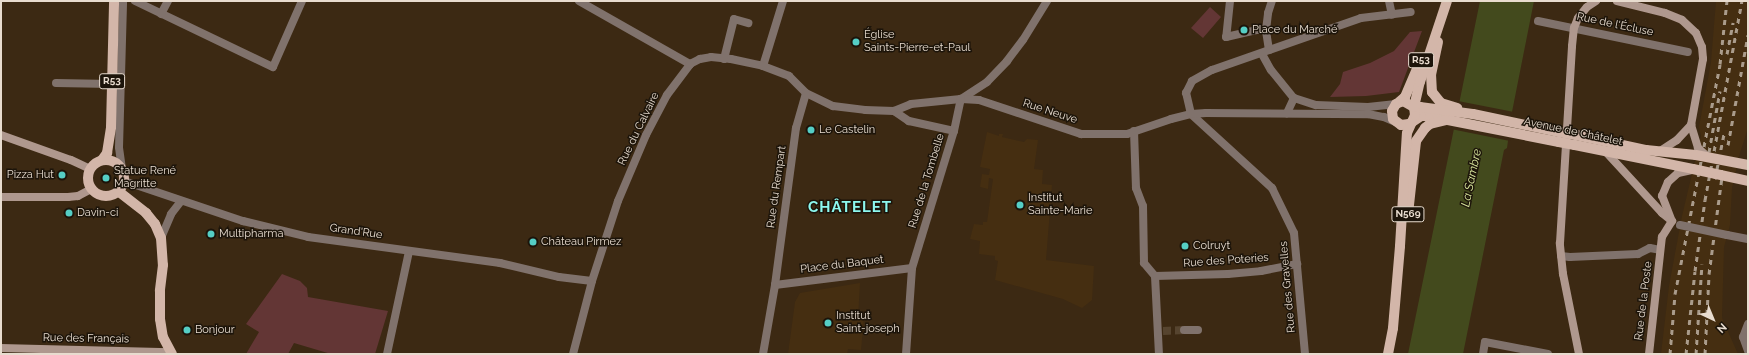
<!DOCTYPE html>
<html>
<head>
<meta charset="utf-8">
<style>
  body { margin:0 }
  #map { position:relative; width:1749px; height:355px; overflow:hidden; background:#3c2913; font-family:Raleway,sans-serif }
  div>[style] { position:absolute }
  .built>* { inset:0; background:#452e11 }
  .green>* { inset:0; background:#633635 }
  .water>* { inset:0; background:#434a1d }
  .pier>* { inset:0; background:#3c2913 }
  .street-tunnel>* { height:8px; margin-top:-4px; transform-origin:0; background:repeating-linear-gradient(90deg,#56442f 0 8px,transparent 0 12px) }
  .street>* { height:8px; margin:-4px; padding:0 4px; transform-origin:4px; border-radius:4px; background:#80726c }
  .secondary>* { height:8px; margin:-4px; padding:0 4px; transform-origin:4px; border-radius:4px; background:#af988e }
  .primary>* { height:10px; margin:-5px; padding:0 5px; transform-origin:5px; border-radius:5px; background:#d3b6a9 }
  .primary>.ring { margin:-5px; padding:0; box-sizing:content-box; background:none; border:10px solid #d3b6a9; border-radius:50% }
  .rail>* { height:3px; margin-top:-1.5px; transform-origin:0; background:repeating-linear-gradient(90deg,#aa9c8c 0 5px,transparent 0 10px) }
  .street-bridge>* { height:8px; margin:-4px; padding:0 4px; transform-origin:4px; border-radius:4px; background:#80726c }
  .secondary-bridge>* { height:8px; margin:-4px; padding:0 4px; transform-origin:4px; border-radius:4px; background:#af988e }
  .primary-bridge>* { height:10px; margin:-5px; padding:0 5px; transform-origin:5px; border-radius:5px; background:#d3b6a9 }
  .dots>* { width:11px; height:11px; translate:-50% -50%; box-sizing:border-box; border:2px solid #1c140a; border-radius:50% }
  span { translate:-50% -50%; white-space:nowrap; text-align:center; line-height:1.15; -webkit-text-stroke:3px #1c140a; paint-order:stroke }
  .shield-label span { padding:1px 3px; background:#1c140a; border:1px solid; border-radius:3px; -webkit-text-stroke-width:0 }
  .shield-label { font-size:10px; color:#e8dccf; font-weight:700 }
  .street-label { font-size:11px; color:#e8dccf }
  .poi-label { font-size:11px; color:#e8dccf }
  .left { translate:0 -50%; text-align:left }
  .right { translate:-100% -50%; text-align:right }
  .water-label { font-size:12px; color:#dcea9f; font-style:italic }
  .district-label { font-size:15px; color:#8df8ef; font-weight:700; letter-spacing:1px }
  .frame { position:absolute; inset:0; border:2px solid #e8dccf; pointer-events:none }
  .north { position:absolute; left:1693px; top:299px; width:40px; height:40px; -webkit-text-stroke:3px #1c140a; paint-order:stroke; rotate:136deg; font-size:11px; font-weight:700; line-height:16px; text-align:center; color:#e8dccf }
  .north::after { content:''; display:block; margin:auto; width:14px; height:18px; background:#e8dccf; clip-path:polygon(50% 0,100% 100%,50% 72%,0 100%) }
</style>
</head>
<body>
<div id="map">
  <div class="built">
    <div style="clip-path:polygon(1716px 1px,1748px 1px,1748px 128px,1740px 153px,1732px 188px,1730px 225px,1724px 247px,1722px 318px,1738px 354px,1661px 354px,1669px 286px,1682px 216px,1701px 136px,1699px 127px,1711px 62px)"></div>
    <div style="clip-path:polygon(987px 132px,999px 136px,999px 134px,1003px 134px,1002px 137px,1024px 142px,1027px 139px,1038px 140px,1034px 169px,1043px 170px,1042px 184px,1052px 185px,1046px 260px,1094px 266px,1092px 300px,1082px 308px,1063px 299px,995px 280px,998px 261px,995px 260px,995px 256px,979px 254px,980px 241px,970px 239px,974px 224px,983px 225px,983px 222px,987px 222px,993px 179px,989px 178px,988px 189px,980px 187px,982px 174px,989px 175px,990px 169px,980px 167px)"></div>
    <div style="clip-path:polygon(860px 283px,858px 318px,864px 318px,861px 350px,848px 349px,847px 354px,788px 354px,795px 302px,800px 293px)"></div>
  </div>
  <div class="green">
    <div style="clip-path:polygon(1210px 7px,1221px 17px,1203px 38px,1191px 28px)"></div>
    <div style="clip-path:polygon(1422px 31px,1399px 92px,1366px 96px,1330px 97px,1340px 84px,1343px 72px,1370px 63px,1394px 51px,1410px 32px)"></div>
    <div style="clip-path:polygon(282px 274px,300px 281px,307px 288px,308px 297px,388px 311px,375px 354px,331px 354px,294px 343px,288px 354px,246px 354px,259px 332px,246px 324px)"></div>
  </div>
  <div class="water">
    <div style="clip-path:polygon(1480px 1px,1534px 1px,1512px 112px,1507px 148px,1504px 150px,1463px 354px,1408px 354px)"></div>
  </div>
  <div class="pier">
    <div style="clip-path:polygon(1458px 101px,1514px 112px,1510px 141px,1451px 129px)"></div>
  </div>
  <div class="street-tunnel">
    <div style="left:1163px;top:331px;width:21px;rotate:-3deg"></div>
  </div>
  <div class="street">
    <div style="left:135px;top:1px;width:153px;rotate:25.6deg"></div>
    <div style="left:273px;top:67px;width:72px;rotate:-66.3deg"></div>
    <div style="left:579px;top:1px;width:128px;rotate:29.6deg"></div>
    <div style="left:1230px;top:1px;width:36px;rotate:96deg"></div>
    <div style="left:1226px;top:37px;width:31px;rotate:-13deg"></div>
    <div style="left:1256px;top:30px;width:10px"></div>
    <div style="left:1389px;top:1px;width:14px;rotate:78deg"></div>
    <div style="left:161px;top:14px;width:15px;rotate:-62deg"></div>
    <div style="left:1538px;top:21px;width:153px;rotate:11.7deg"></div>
    <div style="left:1269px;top:50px;width:20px;rotate:-99deg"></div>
    <div style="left:1266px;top:30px;width:17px;rotate:-83deg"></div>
    <div style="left:1268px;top:13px;width:13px;rotate:-72deg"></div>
    <div style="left:1262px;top:54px;width:18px;rotate:61deg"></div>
    <div style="left:1271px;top:70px;width:36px;rotate:51deg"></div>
    <div style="left:1294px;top:98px;width:17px;rotate:115deg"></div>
    <div style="left:724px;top:59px;width:41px;rotate:-76deg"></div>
    <div style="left:734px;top:19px;width:15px;rotate:16deg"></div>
    <div style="left:763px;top:66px;width:68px;rotate:-72.9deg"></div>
    <div style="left:56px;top:83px;width:56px;rotate:1deg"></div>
    <div style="left:1294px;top:98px;width:23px;rotate:18deg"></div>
    <div style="left:1316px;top:105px;width:52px;rotate:2.2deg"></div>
    <div style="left:1368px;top:107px;width:28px;rotate:-6deg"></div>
    <div style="left:961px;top:99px;width:31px;rotate:-33deg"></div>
    <div style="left:987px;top:82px;width:29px;rotate:-46deg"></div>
    <div style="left:1007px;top:61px;width:26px;rotate:-53deg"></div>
    <div style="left:1023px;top:40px;width:46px;rotate:-58.4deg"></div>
    <div style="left:894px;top:111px;width:18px;rotate:34deg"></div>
    <div style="left:909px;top:121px;width:46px;rotate:12.5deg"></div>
    <div style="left:1191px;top:114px;width:110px;rotate:42.4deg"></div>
    <div style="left:1272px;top:188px;width:50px;rotate:63.9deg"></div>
    <div style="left:1294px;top:233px;width:121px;rotate:84.8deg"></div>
    <div style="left:1191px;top:114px;width:22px;rotate:-103deg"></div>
    <div style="left:1186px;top:93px;width:13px;rotate:-63deg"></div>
    <div style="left:1192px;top:81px;width:23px;rotate:-29deg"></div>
    <div style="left:1212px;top:70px;width:158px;rotate:-19.2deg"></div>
    <div style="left:1361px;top:18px;width:50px;rotate:-6.8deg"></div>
    <div style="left:1134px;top:131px;width:57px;rotate:88deg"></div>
    <div style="left:1136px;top:188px;width:19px;rotate:69deg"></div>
    <div style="left:1143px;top:206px;width:57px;rotate:89deg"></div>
    <div style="left:1144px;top:263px;width:17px;rotate:50deg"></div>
    <div style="left:122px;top:169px;width:22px;rotate:-98deg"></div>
    <div style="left:119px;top:147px;width:146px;rotate:-88.4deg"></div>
    <div style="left:124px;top:181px;width:126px;rotate:18.6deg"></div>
    <div style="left:243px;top:221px;width:67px;rotate:13.8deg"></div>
    <div style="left:308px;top:237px;width:194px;rotate:7.7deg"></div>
    <div style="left:500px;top:263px;width:61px;rotate:13.3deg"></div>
    <div style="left:559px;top:277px;width:33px;rotate:7deg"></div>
    <div style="left:1727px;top:235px;width:21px;rotate:11deg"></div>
    <div style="left:161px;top:238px;width:26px;rotate:-67deg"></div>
    <div style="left:171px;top:214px;width:16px;rotate:-52deg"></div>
    <div style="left:1561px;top:256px;width:9px;rotate:6deg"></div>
    <div style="left:1570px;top:257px;width:68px;rotate:-2.5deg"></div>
    <div style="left:1638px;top:254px;width:13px;rotate:-27deg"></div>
    <div style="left:1650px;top:248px;width:10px;rotate:11deg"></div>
    <div style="left:1155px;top:276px;width:73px;rotate:-1.6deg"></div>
    <div style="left:1228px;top:274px;width:33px;rotate:-5deg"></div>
    <div style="left:1261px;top:271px;width:37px;rotate:-11deg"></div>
    <div style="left:1155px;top:276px;width:78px;rotate:87.1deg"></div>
    <div style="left:775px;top:285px;width:138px;rotate:-7.1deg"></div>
    <div style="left:1748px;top:324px;width:14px;rotate:111deg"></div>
    <div style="left:1743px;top:337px;width:15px;rotate:70deg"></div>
    <div style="left:1184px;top:330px;width:14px"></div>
    <div style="left:387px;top:354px;width:105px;rotate:-77.9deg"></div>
    <div style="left:573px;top:354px;width:75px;rotate:-75.4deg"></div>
    <div style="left:592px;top:281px;width:84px;rotate:-72deg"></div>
    <div style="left:618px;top:201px;width:72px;rotate:-67deg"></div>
    <div style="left:646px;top:135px;width:45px;rotate:-62.3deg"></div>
    <div style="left:667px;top:95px;width:39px;rotate:-53deg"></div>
    <div style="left:690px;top:64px;width:11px;rotate:-27deg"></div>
    <div style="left:700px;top:59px;width:11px;rotate:-10deg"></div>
    <div style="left:711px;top:57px;width:20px;rotate:6deg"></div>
    <div style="left:731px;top:59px;width:33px;rotate:12deg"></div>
    <div style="left:763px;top:66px;width:28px;rotate:21deg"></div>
    <div style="left:789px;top:76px;width:24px;rotate:45deg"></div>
    <div style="left:806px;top:93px;width:30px;rotate:26deg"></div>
    <div style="left:833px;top:106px;width:32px;rotate:7deg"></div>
    <div style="left:865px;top:110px;width:29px;rotate:2deg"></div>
    <div style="left:894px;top:111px;width:18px;rotate:-22deg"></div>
    <div style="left:911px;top:104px;width:50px;rotate:-5.7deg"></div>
    <div style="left:961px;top:99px;width:18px;rotate:3deg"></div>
    <div style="left:979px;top:100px;width:108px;rotate:18.4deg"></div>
    <div style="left:1081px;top:134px;width:46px"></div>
    <div style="left:1127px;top:134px;width:46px;rotate:-18.8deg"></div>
    <div style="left:1171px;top:119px;width:21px;rotate:-14deg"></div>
    <div style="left:1191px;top:114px;width:15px;rotate:-4deg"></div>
    <div style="left:1206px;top:113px;width:162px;rotate:0.4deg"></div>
    <div style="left:1368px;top:114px;width:16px;rotate:11deg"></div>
    <div style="left:1384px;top:117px;width:12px;rotate:24deg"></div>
    <div style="left:763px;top:354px;width:70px;rotate:-80.1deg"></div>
    <div style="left:775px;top:285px;width:158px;rotate:-82.4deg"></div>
    <div style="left:796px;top:128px;width:36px;rotate:-74deg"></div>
    <div style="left:906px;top:354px;width:86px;rotate:-86deg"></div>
    <div style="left:912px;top:268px;width:143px;rotate:-73deg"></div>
    <div style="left:954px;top:131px;width:33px;rotate:-78deg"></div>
    <div style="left:1483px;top:354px;width:12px;rotate:-81deg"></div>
    <div style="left:1485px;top:342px;width:64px;rotate:10.8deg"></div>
  </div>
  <div class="secondary">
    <div style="left:1617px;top:1px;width:49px;rotate:14deg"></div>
    <div style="left:1665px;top:13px;width:18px;rotate:22deg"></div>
    <div style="left:1682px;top:20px;width:19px;rotate:43deg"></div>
    <div style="left:1696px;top:33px;width:15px;rotate:67deg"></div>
    <div style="left:1702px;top:47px;width:12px;rotate:85deg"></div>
    <div style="left:1703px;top:59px;width:67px;rotate:100.3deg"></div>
    <div style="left:1691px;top:125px;width:24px;rotate:73deg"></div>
    <div style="left:1px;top:135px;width:74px;rotate:19.7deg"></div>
    <div style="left:71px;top:160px;width:21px;rotate:25deg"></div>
    <div style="left:1660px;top:151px;width:20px;rotate:-33deg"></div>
    <div style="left:1677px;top:140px;width:21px;rotate:-47deg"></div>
    <div style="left:1606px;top:152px;width:83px;rotate:47.4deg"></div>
    <div style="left:1662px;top:213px;width:13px;rotate:39deg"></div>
    <div style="left:1px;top:197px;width:67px"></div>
    <div style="left:68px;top:197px;width:10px;rotate:-6deg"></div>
    <div style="left:78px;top:196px;width:15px;rotate:-28deg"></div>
    <div style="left:1671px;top:219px;width:25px;rotate:-111deg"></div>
    <div style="left:1662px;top:196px;width:15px;rotate:-67deg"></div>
    <div style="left:1668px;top:182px;width:13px;rotate:-42deg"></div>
    <div style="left:1678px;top:173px;width:14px;rotate:-12deg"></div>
    <div style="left:1px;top:348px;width:169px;rotate:1.4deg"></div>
    <div style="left:1579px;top:354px;width:82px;rotate:-101.3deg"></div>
    <div style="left:1563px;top:274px;width:31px;rotate:-96deg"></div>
    <div style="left:1560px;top:243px;width:197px;rotate:-86.5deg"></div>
    <div style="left:1572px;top:46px;width:18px;rotate:-84deg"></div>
    <div style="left:1574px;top:28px;width:11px;rotate:-68deg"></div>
    <div style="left:1578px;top:18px;width:14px;rotate:-51deg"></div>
    <div style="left:1587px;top:7px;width:11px;rotate:-34deg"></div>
    <div style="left:1649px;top:354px;width:118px;rotate:-83.7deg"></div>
    <div style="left:1662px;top:237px;width:19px;rotate:-58deg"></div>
  </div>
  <div class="primary">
    <div style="left:1438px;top:42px;width:33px;rotate:102deg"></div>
    <div style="left:1431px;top:74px;width:18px;rotate:87deg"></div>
    <div style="left:1432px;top:92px;width:14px;rotate:51deg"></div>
    <div style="left:1441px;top:103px;width:17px;rotate:17deg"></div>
    <div style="left:1399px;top:102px;width:8px;rotate:-40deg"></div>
    <div style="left:1405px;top:97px;width:39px;rotate:-67deg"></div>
    <div style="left:1576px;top:135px;width:72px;rotate:12.1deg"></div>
    <div style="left:1646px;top:150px;width:50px;rotate:5.7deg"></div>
    <div style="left:1559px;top:142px;width:134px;rotate:-168.8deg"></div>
    <div style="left:1428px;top:116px;width:7px;rotate:180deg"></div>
    <div style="left:1421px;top:116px;width:14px;rotate:146deg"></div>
    <div style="left:1409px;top:124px;width:8px;rotate:173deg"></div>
    <div style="left:1401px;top:125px;width:10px;rotate:-143deg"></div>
    <div style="left:1393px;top:119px;width:8px;rotate:-97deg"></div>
    <div style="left:1392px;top:111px;width:8px;rotate:-60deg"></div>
    <div style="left:1396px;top:104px;width:8px;rotate:-23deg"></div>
    <div style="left:1403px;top:101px;width:13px;rotate:29deg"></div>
    <div style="left:1414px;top:107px;width:6px"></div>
    <div style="left:1420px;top:107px;width:53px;rotate:7.5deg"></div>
    <div style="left:1473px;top:114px;width:88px;rotate:11.8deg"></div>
    <div style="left:1575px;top:145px;width:120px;rotate:11.5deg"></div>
    <div style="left:102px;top:160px;width:9px;rotate:-54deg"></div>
    <div style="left:107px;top:153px;width:26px;rotate:-81deg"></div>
    <div style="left:111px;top:127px;width:126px;rotate:-88.6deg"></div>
    <div class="ring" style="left:88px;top:160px;width:26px;height:26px"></div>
    <div style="left:118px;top:191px;width:36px;rotate:38deg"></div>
    <div style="left:146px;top:213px;width:14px;rotate:51deg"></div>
    <div style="left:155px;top:224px;width:15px;rotate:67deg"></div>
    <div style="left:161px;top:238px;width:27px;rotate:86deg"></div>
    <div style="left:163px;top:265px;width:26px;rotate:97deg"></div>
    <div style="left:160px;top:291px;width:28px;rotate:90deg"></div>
    <div style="left:160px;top:319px;width:18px;rotate:81deg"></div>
    <div style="left:163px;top:337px;width:19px;rotate:62deg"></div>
    <div style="left:1408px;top:214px;width:73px;rotate:-83.7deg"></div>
    <div style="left:1416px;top:141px;width:16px;rotate:-55deg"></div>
    <div style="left:1425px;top:128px;width:6px;rotate:-39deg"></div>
    <div style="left:1430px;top:124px;width:16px;rotate:-14deg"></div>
    <div style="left:1388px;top:354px;width:26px;rotate:-79deg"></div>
    <div style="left:1393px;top:328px;width:82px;rotate:-85.1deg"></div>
    <div style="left:1400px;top:246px;width:113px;rotate:-86.5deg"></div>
    <div style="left:1407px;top:133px;width:20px;rotate:-66deg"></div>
    <div style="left:1415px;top:115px;width:8px;rotate:-97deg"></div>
    <div style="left:1414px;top:107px;width:26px;rotate:-77deg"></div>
    <div style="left:1420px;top:82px;width:85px;rotate:-71.6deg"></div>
  </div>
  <div class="rail">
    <div style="left:1727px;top:54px;width:32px;rotate:-79deg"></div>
    <div style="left:1728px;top:145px;width:112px;rotate:-79.7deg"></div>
    <div style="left:1709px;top:152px;width:62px;rotate:-79.8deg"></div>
    <div style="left:1715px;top:179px;width:46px;rotate:-78.7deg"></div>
    <div style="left:1670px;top:354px;width:60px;rotate:-85.2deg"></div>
    <div style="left:1675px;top:294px;width:234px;rotate:-78.9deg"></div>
    <div style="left:1720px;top:64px;width:63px;rotate:-83.7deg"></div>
    <div style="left:1686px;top:354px;width:83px;rotate:-83.8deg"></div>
    <div style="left:1695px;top:271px;width:72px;rotate:-82deg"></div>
    <div style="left:1705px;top:200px;width:202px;rotate:-79.5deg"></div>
    <div style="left:1696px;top:354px;width:90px;rotate:-86.2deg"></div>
    <div style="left:1705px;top:354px;width:80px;rotate:-87.1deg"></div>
    <div style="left:1709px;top:274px;width:106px;rotate:-82.4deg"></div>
  </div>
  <div class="street-bridge">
    <div style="left:1680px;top:225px;width:48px;rotate:12deg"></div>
  </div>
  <div class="secondary-bridge">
    <div style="left:1698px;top:148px;width:13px;rotate:42deg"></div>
  </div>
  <div class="primary-bridge">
    <div style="left:1559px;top:132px;width:17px;rotate:10deg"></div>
    <div style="left:1559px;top:142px;width:16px;rotate:11deg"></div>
    <div style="left:1696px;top:155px;width:53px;rotate:10.9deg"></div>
    <div style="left:1693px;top:169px;width:56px;rotate:12.3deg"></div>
  </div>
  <div class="dots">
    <div style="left:1244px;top:30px;background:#55cec5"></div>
    <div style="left:856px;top:42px;background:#55cec5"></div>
    <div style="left:811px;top:130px;background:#55cec5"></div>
    <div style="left:62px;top:175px;background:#55cec5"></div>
    <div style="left:106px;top:178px;background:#55cec5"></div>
    <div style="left:1020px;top:205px;background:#55cec5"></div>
    <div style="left:69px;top:213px;background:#55cec5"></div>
    <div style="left:211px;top:234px;background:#55cec5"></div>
    <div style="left:533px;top:242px;background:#55cec5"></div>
    <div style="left:1185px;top:246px;background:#55cec5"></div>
    <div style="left:828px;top:323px;background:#55cec5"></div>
    <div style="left:187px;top:330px;background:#55cec5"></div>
  </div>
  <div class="shield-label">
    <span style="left:1421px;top:60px">R53</span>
    <span style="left:112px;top:81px">R53</span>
    <span style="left:1408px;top:214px">N569</span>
  </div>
  <div class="street-label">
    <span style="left:1615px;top:25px;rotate:12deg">Rue de l'Écluse</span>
    <span style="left:1050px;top:112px;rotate:18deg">Rue Neuve</span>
    <span style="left:639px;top:129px;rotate:-64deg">Rue du Calvaire</span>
    <span style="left:1573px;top:132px;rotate:12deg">Avenue de Châtelet</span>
    <span style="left:927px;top:181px;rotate:-73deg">Rue de la Tombelle</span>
    <span style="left:777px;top:187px;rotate:-82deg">Rue du Rempart</span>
    <span style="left:356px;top:232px;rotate:8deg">Grand'Rue</span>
    <span style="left:1226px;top:261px;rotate:-4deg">Rue des Poteries</span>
    <span style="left:842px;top:265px;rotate:-7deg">Place du Baquet</span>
    <span style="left:1288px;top:287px;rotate:-95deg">Rue des Gravelles</span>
    <span style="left:1644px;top:301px;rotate:-83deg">Rue de la Poste</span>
    <span style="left:86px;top:339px;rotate:1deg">Rue des Français</span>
  </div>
  <div class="poi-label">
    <span class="left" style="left:1252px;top:30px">Place du Marché</span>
    <span class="left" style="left:864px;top:42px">Église<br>Saints-Pierre-et-Paul</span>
    <span class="left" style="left:819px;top:130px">Le Castelin</span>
    <span class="left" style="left:114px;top:178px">Statue René<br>Magritte</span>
    <span class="right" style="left:54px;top:175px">Pizza Hut</span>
    <span class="left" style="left:1028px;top:205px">Institut<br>Sainte-Marie</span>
    <span class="left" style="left:77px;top:213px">Davin-ci</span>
    <span class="left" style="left:219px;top:234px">Multipharma</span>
    <span class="left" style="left:541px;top:242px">Château Pirmez</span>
    <span class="left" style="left:1193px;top:246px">Colruyt</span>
    <span class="left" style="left:836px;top:323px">Institut<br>Saint-joseph</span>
    <span class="left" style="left:195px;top:330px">Bonjour</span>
  </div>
  <div class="water-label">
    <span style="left:1472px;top:178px;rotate:-78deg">La Sambre</span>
  </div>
  <div class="district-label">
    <span style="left:850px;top:208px">CHÂTELET</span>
  </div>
  <div class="frame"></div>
  <div class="north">N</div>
</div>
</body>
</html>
